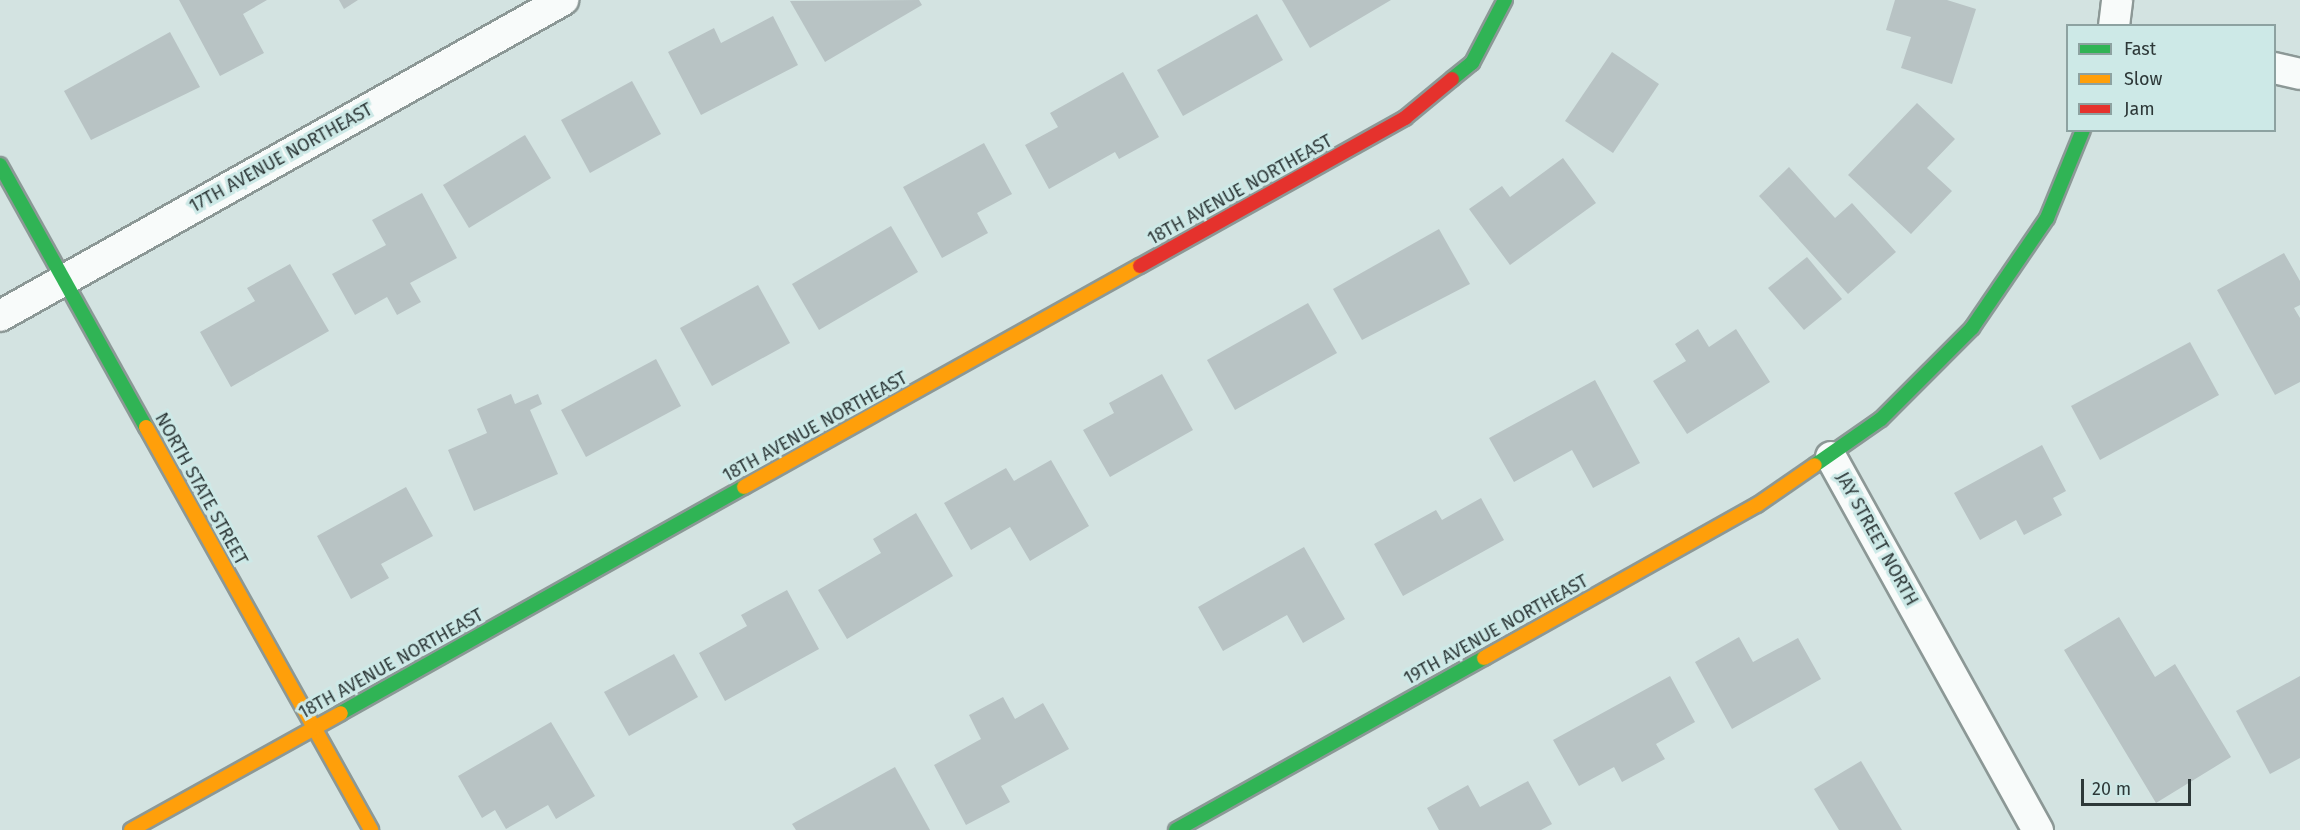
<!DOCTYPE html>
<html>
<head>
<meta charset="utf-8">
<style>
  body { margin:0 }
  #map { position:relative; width:2300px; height:830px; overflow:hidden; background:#d3e3e1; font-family:"Fira Sans",sans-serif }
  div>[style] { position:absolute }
  .building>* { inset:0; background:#b8c3c4 }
  .roads { filter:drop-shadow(2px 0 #8c9896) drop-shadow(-2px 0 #8c9896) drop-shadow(0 2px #8c9896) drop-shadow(0 -2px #8c9896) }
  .street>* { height:30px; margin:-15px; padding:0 15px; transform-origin:15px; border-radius:15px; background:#f8fbfa }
  .fast>* { height:14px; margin:-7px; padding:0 7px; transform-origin:7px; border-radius:7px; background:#30b455 }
  .slow>* { height:14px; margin:-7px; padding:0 7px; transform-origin:7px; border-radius:7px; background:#ff9f0a }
  .jam>* { height:14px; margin:-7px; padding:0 7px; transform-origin:7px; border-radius:7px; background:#e5322d }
  span { translate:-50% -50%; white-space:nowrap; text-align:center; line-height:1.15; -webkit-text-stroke:6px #cde9e7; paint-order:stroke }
  .street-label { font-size:18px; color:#2d3838 }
  .legend { position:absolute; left:2066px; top:24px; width:210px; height:108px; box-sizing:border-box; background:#cde9e7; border:2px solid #8da2a1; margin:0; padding:8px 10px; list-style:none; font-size:18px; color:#2d3838 }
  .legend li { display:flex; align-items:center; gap:12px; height:30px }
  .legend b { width:30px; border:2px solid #8da2a1 }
  .scale { position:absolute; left:2081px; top:779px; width:110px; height:27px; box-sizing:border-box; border:3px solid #2d3838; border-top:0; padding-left:8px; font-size:18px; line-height:21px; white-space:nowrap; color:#2d3838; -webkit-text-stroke:4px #cde9e7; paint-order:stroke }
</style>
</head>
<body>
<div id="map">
  <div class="building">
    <div style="clip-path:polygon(179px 0,267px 0,243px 14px,264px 53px,220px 76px)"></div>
    <div style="clip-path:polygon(339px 0,358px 0,344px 9px)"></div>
    <div style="clip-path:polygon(919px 0,922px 5px,825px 62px,790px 1px)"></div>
    <div style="clip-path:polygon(1282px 0,1391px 0,1310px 48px)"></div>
    <div style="clip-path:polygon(1895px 0,1947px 0,1976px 9px,1952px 84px,1901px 68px,1911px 37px,1886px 30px)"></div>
    <div style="clip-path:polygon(1257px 14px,1283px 60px,1183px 116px,1157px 70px)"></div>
    <div style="clip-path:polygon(773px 16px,798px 65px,701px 115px,668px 52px,714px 28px,721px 43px)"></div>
    <div style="clip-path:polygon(170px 32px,200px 87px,91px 140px,64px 91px)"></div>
    <div style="clip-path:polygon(1612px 52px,1659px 84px,1613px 153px,1565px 121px)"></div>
    <div style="clip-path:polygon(1123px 72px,1159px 137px,1119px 159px,1115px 152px,1049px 189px,1025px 145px,1058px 127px,1050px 113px)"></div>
    <div style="clip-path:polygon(632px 81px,661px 134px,590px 173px,561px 120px)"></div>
    <div style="clip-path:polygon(1917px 103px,1955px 139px,1927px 168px,1952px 191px,1911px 234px,1848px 175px)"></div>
    <div style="clip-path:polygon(525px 135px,551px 178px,469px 228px,443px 185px)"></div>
    <div style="clip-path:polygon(984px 143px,1012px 194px,977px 213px,988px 233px,942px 258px,903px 187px)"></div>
    <div style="clip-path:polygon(1563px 158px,1596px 203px,1510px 265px,1469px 209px,1502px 186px,1510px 197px)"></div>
    <div style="clip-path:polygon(1789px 167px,1835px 218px,1852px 203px,1896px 252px,1848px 294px,1759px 196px)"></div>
    <div style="clip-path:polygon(422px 193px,457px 258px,410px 283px,421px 302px,397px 315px,387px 297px,355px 315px,332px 274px,386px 245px,372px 220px)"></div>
    <div style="clip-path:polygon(891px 226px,918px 272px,819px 330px,792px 284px)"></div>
    <div style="clip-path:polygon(1439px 229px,1470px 284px,1362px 340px,1333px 289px)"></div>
    <div style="clip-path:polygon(2284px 253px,2300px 281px,2300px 305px,2294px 308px,2300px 318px,2300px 382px,2275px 395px,2217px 290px)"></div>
    <div style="clip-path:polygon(1807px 257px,1842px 299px,1804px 330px,1768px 288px)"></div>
    <div style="clip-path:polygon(290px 264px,329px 331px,231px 387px,200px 332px,255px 301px,247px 288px)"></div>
    <div style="clip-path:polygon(758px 285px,790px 343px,712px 386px,680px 328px)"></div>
    <div style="clip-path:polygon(1308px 303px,1337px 353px,1235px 410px,1207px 360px)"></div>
    <div style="clip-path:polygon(1698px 329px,1709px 347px,1736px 329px,1770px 382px,1687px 434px,1653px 381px,1686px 361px,1675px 344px)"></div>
    <div style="clip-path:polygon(2190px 342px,2219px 395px,2100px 460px,2071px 406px)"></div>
    <div style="clip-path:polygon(656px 359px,681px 406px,586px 457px,561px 410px)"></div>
    <div style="clip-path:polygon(1162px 374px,1193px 430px,1110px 477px,1083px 430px,1114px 413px,1109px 403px)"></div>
    <div style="clip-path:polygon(1595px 380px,1640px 463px,1593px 488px,1572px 450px,1514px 482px,1489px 438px)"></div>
    <div style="clip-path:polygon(511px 394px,515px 404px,538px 394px,542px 404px,530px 410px,558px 474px,474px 511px,448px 450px,487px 433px,477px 409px)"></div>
    <div style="clip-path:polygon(2042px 445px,2066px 491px,2053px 498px,2062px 515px,2024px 535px,2016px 520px,1980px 540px,1954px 493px)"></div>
    <div style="clip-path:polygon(1051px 460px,1089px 526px,1030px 561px,1010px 527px,971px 550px,944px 503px,1006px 468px,1014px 481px)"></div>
    <div style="clip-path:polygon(406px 487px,433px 536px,381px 564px,389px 578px,351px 599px,317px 536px)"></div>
    <div style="clip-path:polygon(1481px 498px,1504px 540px,1403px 596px,1374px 544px,1436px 510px,1442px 520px)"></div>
    <div style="clip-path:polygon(916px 513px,953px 576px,847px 639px,818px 590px,881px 553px,873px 539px)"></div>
    <div style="clip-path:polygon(1304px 547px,1345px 619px,1303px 643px,1287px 615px,1223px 651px,1198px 607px)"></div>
    <div style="clip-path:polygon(787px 590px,819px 649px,725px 701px,699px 653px,747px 626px,741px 615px)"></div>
    <div style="clip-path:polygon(2119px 617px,2155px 677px,2175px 664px,2231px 757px,2156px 803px,2064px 650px)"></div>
    <div style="clip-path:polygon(1739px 637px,1753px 662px,1798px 638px,1821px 679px,1732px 729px,1695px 662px)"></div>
    <div style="clip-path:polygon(674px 654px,698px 697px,629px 736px,604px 692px)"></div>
    <div style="clip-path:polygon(1670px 676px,1695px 722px,1656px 744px,1665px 759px,1622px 782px,1614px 767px,1579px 786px,1553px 740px)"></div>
    <div style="clip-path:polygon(2300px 676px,2300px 758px,2270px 774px,2236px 711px)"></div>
    <div style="clip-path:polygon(1003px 697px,1015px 719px,1043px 703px,1069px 749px,1001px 786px,1010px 802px,966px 825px,934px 765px,981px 739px,969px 715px)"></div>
    <div style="clip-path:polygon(551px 722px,595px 796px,556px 819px,548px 805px,506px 829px,495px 810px,482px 818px,458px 776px)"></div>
    <div style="clip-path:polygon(1861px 761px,1902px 830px,1839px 830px,1814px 789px)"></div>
    <div style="clip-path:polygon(895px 767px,930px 830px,796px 830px,792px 824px)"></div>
    <div style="clip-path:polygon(1528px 781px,1552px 824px,1541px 830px,1439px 830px,1427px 808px,1468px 785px,1480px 807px)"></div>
  </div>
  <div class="roads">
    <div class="street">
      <div style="left:2114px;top:26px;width:26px;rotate:-83deg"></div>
      <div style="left:2274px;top:68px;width:27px;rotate:13deg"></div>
      <div style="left:0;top:316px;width:646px;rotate:-29.3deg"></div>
      <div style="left:1831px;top:457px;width:427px;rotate:61deg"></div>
    </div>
    <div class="fast">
      <div style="left:1452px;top:79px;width:26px;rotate:-39deg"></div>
      <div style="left:1472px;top:63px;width:71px;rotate:-62.4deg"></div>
      <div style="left:0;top:165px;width:300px;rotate:60.9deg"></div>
      <div style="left:1815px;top:465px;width:80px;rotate:-34.9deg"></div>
      <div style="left:1881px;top:419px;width:129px;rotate:-45deg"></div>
      <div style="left:1972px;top:328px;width:133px;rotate:-55.7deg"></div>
      <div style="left:2047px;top:218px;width:95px;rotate:-67.8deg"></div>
      <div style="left:341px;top:713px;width:462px;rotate:-29.3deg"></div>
      <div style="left:1176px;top:830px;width:353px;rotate:-29.2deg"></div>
    </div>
    <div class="slow">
      <div style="left:146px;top:427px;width:462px;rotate:60.8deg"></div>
      <div style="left:744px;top:487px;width:453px;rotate:-29.2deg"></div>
      <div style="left:1484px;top:658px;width:313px;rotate:-29.3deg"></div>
      <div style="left:1757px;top:505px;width:70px;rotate:-34.6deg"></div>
      <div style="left:131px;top:830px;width:240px;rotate:-29.1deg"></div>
    </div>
    <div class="jam">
      <div style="left:1140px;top:266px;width:304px;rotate:-29.2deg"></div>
      <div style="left:1405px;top:118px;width:61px;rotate:-39.7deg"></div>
    </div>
  </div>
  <div class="street-label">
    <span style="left:281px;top:158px;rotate:-29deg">17TH AVENUE NORTHEAST</span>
    <span style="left:1240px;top:190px;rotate:-29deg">18TH AVENUE NORTHEAST</span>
    <span style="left:815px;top:427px;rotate:-29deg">18TH AVENUE NORTHEAST</span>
    <span style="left:201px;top:489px;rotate:61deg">NORTH STATE STREET</span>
    <span style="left:1877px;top:539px;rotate:61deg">JAY STREET NORTH</span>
    <span style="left:1496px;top:630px;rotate:-29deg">19TH AVENUE NORTHEAST</span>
    <span style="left:391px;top:664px;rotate:-29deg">18TH AVENUE NORTHEAST</span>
  </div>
  <ul class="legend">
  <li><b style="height:8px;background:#30b455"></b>Fast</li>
  <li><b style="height:8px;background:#ff9f0a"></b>Slow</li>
  <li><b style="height:8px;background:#e5322d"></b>Jam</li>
  </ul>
  <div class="scale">20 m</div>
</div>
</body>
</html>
